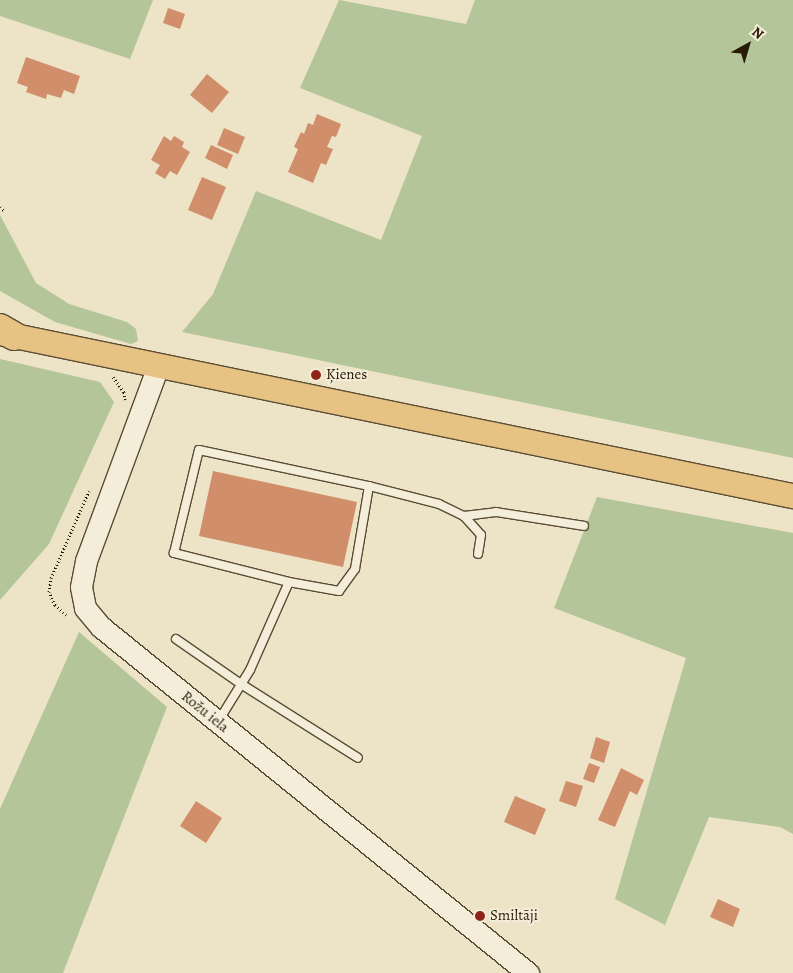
<!DOCTYPE html>
<html>
<head>
<meta charset="utf-8">
<style>
  body { margin:0 }
  #map { position:relative; width:793px; height:973px; overflow:hidden; background:#ede3c6; font-family:Alegreya,serif }
  div>[style] { position:absolute }
  .green>* { inset:0; background:#b3c599 }
  .building>* { inset:0; background:#d08e6a }
  .path>* { height:3px; margin-top:-1.5px; transform-origin:0; background:repeating-linear-gradient(90deg,#291a04 0 1px,transparent 0 3.5px) }
  .roads { filter:drop-shadow(1px 0 #5a4c34) drop-shadow(-1px 0 #5a4c34) drop-shadow(0 1px #5a4c34) drop-shadow(0 -1px #5a4c34) }
  .lane>* { height:8px; margin:-4px; padding:0 4px; transform-origin:4px; border-radius:4px; background:#f3edda }
  .secondary>* { height:21px; margin:-10.5px; padding:0 10.5px; transform-origin:10.5px; border-radius:10.5px; background:#f3edda }
  .primary>* { height:24px; margin:-12px; padding:0 12px; transform-origin:12px; border-radius:12px; background:#e6c283 }
  .highway>* { height:28px; margin:-14px; padding:0 14px; transform-origin:14px; border-radius:14px; background:#e6c283 }
  .dots>* { width:14px; height:14px; translate:-50% -50%; box-sizing:border-box; border:2px solid #f3edda; border-radius:50% }
  span { translate:-50% -50%; white-space:nowrap; text-align:center; line-height:1.15; -webkit-text-stroke:4px #f3edda; paint-order:stroke }
  .poi-label { font-size:15px; color:#291a04 }
  .left { translate:0 -50%; text-align:left }
  .street-label { font-size:15px; color:#291a04 }
  .north { position:absolute; left:723px; top:20px; width:50px; height:50px; -webkit-text-stroke:4px #f3edda; paint-order:stroke; rotate:39deg; font-size:14px; font-weight:700; line-height:20px; text-align:center; color:#291a04 }
  .north::after { content:''; display:block; margin:auto; width:18px; height:22px; background:#291a04; clip-path:polygon(50% 0,100% 100%,50% 72%,0 100%) }
</style>
</head>
<body>
<div id="map">
  <div class="green">
    <div style="clip-path:polygon(0 0,153px 0,130px 59px,0 16px)"></div>
    <div style="clip-path:polygon(339px 0,466px 24px,475px 0,793px 0,793px 458px,182px 332px,213px 294px,256px 191px,381px 240px,422px 136px,300px 88px)"></div>
    <div style="clip-path:polygon(0 215px,36px 283px,69px 304px,127px 322px,136px 329px,138px 341px,131px 344px,55px 322px,0 291px)"></div>
    <div style="clip-path:polygon(0 359px,100px 382px,114px 402px,49px 544px,0 600px)"></div>
    <div style="clip-path:polygon(597px 497px,793px 533px,793px 834px,780px 827px,709px 817px,665px 925px,615px 899px,686px 658px,554px 608px)"></div>
    <div style="clip-path:polygon(79px 632px,167px 707px,63px 973px,0 973px,0 809px)"></div>
  </div>
  <div class="building">
    <div style="clip-path:polygon(168px 8px,185px 14px,180px 29px,163px 23px)"></div>
    <div style="clip-path:polygon(26px 57px,80px 76px,74px 94px,64px 90px,61px 98px,47px 94px,46px 99px,26px 92px,28px 87px,17px 83px)"></div>
    <div style="clip-path:polygon(207px 74px,229px 92px,212px 113px,190px 95px)"></div>
    <div style="clip-path:polygon(317px 114px,341px 124px,336px 137px,332px 136px,327px 147px,333px 149px,326px 165px,321px 163px,313px 183px,288px 172px,298px 149px,294px 147px,301px 132px,304px 134px,308px 123px,313px 125px)"></div>
    <div style="clip-path:polygon(224px 128px,245px 137px,238px 154px,217px 145px)"></div>
    <div style="clip-path:polygon(164px 136px,171px 141px,174px 136px,184px 142px,182px 147px,190px 152px,177px 175px,170px 171px,165px 179px,155px 173px,160px 165px,151px 160px)"></div>
    <div style="clip-path:polygon(211px 145px,233px 155px,227px 169px,205px 158px)"></div>
    <div style="clip-path:polygon(202px 177px,226px 187px,212px 220px,188px 210px)"></div>
    <div style="clip-path:polygon(213px 471px,357px 502px,343px 567px,199px 536px)"></div>
    <div style="clip-path:polygon(596px 737px,610px 742px,604px 763px,590px 758px)"></div>
    <div style="clip-path:polygon(589px 763px,600px 767px,594px 783px,583px 779px)"></div>
    <div style="clip-path:polygon(621px 768px,644px 780px,637px 795px,630px 791px,615px 827px,598px 820px)"></div>
    <div style="clip-path:polygon(566px 781px,583px 786px,576px 807px,559px 801px)"></div>
    <div style="clip-path:polygon(515px 796px,546px 809px,535px 835px,504px 822px)"></div>
    <div style="clip-path:polygon(196px 801px,222px 818px,206px 843px,180px 826px)"></div>
    <div style="clip-path:polygon(718px 899px,740px 909px,733px 927px,710px 917px)"></div>
  </div>
  <div class="path">
    <div style="left:0;top:207px;width:6px;rotate:39deg"></div>
    <div style="left:113px;top:377px;width:19px;rotate:54deg"></div>
    <div style="left:124px;top:392px;width:8px;rotate:83deg"></div>
    <div style="left:66px;top:615px;width:15px;rotate:-138deg"></div>
    <div style="left:55px;top:605px;width:14px;rotate:-115deg"></div>
    <div style="left:49px;top:592px;width:14px;rotate:-82deg"></div>
    <div style="left:51px;top:578px;width:95px;rotate:-66.4deg"></div>
  </div>
  <div class="roads">
    <div class="lane">
      <div style="left:369px;top:486px;width:84px;rotate:99.6deg"></div>
      <div style="left:355px;top:569px;width:27px;rotate:126deg"></div>
      <div style="left:339px;top:591px;width:51px;rotate:-169.8deg"></div>
      <div style="left:289px;top:582px;width:119px;rotate:-165.8deg"></div>
      <div style="left:174px;top:553px;width:106px;rotate:-76.4deg"></div>
      <div style="left:199px;top:450px;width:174px;rotate:12deg"></div>
      <div style="left:369px;top:486px;width:72px;rotate:14.4deg"></div>
      <div style="left:439px;top:504px;width:28px;rotate:26deg"></div>
      <div style="left:464px;top:516px;width:25px;rotate:48deg"></div>
      <div style="left:481px;top:535px;width:19px;rotate:99deg"></div>
      <div style="left:464px;top:516px;width:32px;rotate:-7deg"></div>
      <div style="left:496px;top:512px;width:89px;rotate:9deg"></div>
      <div style="left:176px;top:639px;width:79px;rotate:34.7deg"></div>
      <div style="left:241px;top:684px;width:138px;rotate:32.3deg"></div>
      <div style="left:219px;top:720px;width:59px;rotate:-58.2deg"></div>
      <div style="left:250px;top:670px;width:96px;rotate:-66.1deg"></div>
    </div>
    <div class="secondary">
      <div style="left:158px;top:366px;width:208px;rotate:110.3deg"></div>
      <div style="left:86px;top:561px;width:26px;rotate:101deg"></div>
      <div style="left:81px;top:587px;width:21px;rotate:79deg"></div>
      <div style="left:85px;top:608px;width:25px;rotate:50deg"></div>
      <div style="left:101px;top:627px;width:550px;rotate:39.02deg"></div>
    </div>
    <div class="primary">
      <div style="left:0;top:333px;width:810px;rotate:11.62deg"></div>
    </div>
    <div class="highway">
      <div style="left:0;top:328px;width:16px;rotate:30deg"></div>
    </div>
  </div>
  <div class="dots">
    <div style="left:316px;top:375px;background:#8f2418"></div>
    <div style="left:480px;top:916px;background:#8f2418"></div>
  </div>
  <div class="poi-label">
    <span class="left" style="left:326px;top:375px">Ķienes</span>
    <span class="left" style="left:490px;top:916px">Smiltāji</span>
  </div>
  <div class="street-label">
    <span style="left:205px;top:712px;rotate:39deg">Rožu iela</span>
  </div>
  <div class="north">N</div>
</div>
</body>
</html>
